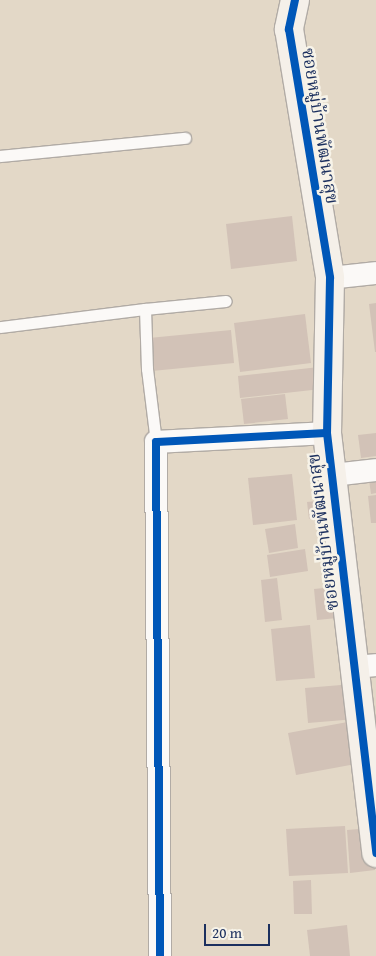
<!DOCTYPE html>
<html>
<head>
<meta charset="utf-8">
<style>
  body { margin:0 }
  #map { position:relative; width:376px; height:956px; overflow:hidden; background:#e3d8c7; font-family:"Gentium Book Plus","Noto Serif Thai",serif }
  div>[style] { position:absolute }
  .building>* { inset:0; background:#d2c2b7 }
  .roads { filter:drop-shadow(1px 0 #b1aba5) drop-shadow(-1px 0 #b1aba5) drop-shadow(0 1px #b1aba5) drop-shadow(0 -1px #b1aba5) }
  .lane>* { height:11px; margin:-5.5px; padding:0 5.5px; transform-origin:5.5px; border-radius:5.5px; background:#fbf9f7 }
  .street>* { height:22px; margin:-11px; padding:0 11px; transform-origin:11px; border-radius:11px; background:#fbf9f7 }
  .secondary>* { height:28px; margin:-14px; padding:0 14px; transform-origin:14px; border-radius:14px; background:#f5f0e9 }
  .cycleway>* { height:8px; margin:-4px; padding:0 4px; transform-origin:4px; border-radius:4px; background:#0057b8 }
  span { translate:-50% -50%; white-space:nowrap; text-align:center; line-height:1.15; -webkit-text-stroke:5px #f7f3e8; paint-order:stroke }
  .street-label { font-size:18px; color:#1b2f5e }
  .scale { position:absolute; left:204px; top:924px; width:66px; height:22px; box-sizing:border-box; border:2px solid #1b2f5e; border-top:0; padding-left:6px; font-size:15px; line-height:18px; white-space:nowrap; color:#1b2f5e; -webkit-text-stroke:4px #f7f3e8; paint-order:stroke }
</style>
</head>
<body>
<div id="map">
  <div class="building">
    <div style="clip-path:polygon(292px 216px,297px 261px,231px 269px,226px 224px)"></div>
    <div style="clip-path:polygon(376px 303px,376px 352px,375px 352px,369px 304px)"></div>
    <div style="clip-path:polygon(305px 314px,311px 363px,240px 372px,234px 323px)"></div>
    <div style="clip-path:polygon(231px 330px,234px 363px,152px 371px,149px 338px)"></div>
    <div style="clip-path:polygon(319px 367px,321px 389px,240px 398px,238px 376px)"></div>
    <div style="clip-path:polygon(285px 394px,288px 419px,244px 424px,241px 399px)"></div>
    <div style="clip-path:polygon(376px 433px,376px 456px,361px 458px,358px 435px)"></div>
    <div style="clip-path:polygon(292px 474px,297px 520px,253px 525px,248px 478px)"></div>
    <div style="clip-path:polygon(376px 479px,376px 493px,371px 494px,369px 480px)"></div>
    <div style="clip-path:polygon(376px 495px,376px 523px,371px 523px,368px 496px)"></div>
    <div style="clip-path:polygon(334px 499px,336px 516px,309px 519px,307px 502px)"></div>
    <div style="clip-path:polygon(295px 524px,298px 548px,269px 553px,265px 529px)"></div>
    <div style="clip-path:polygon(305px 549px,308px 571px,270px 577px,267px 555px)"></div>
    <div style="clip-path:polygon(277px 578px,282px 620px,265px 622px,261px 580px)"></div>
    <div style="clip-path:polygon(343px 586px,347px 617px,317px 620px,314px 589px)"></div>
    <div style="clip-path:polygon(310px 625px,315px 678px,276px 681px,271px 629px)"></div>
    <div style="clip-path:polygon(353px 684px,356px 719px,308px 723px,305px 688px)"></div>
    <div style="clip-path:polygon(353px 721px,361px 763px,296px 775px,288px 733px)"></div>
    <div style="clip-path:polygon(345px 826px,348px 873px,289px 876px,286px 829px)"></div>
    <div style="clip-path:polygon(372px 828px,375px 870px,350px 873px,347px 830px)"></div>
    <div style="clip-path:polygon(311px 880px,312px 914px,294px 914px,293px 881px)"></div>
    <div style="clip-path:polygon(347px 925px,350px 956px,310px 956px,307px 930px)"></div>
  </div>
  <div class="roads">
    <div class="lane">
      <div style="left:0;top:156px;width:186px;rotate:-5.6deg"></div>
      <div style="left:0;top:327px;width:146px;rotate:-7.1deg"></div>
      <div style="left:156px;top:442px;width:74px;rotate:-97deg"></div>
      <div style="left:147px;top:369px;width:60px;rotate:-91.9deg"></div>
      <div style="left:145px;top:309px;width:81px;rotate:-5.6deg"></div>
    </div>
    <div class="street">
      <div style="left:330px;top:278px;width:46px;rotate:-6.2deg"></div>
      <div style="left:333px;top:475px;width:43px;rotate:-6.6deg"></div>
      <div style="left:354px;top:667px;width:22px;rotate:-5deg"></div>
      <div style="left:160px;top:956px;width:514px;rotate:-90.45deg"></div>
      <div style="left:156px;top:442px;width:171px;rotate:-3deg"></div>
    </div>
    <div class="secondary">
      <div style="left:295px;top:0;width:30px;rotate:102deg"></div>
      <div style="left:289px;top:29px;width:252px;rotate:80.6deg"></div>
      <div style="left:330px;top:278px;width:155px;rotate:91.1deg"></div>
      <div style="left:327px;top:433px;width:423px;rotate:83.3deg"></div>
    </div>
  </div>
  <div class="cycleway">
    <div style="left:295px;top:0;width:30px;rotate:102deg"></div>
    <div style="left:289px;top:29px;width:252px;rotate:80.6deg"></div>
    <div style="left:330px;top:278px;width:155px;rotate:91.1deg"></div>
    <div style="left:327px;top:433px;width:423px;rotate:83.3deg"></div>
    <div style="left:160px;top:956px;width:514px;rotate:-90.45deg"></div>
    <div style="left:156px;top:442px;width:171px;rotate:-3deg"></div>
  </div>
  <div class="street-label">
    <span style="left:320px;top:126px;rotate:81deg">ซอยหมู่บ้านพัฒนาสุข</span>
    <span style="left:323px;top:532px;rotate:-97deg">ซอยหมู่บ้านพัฒนาสุข</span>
  </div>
  <div class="scale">20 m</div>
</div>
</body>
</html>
